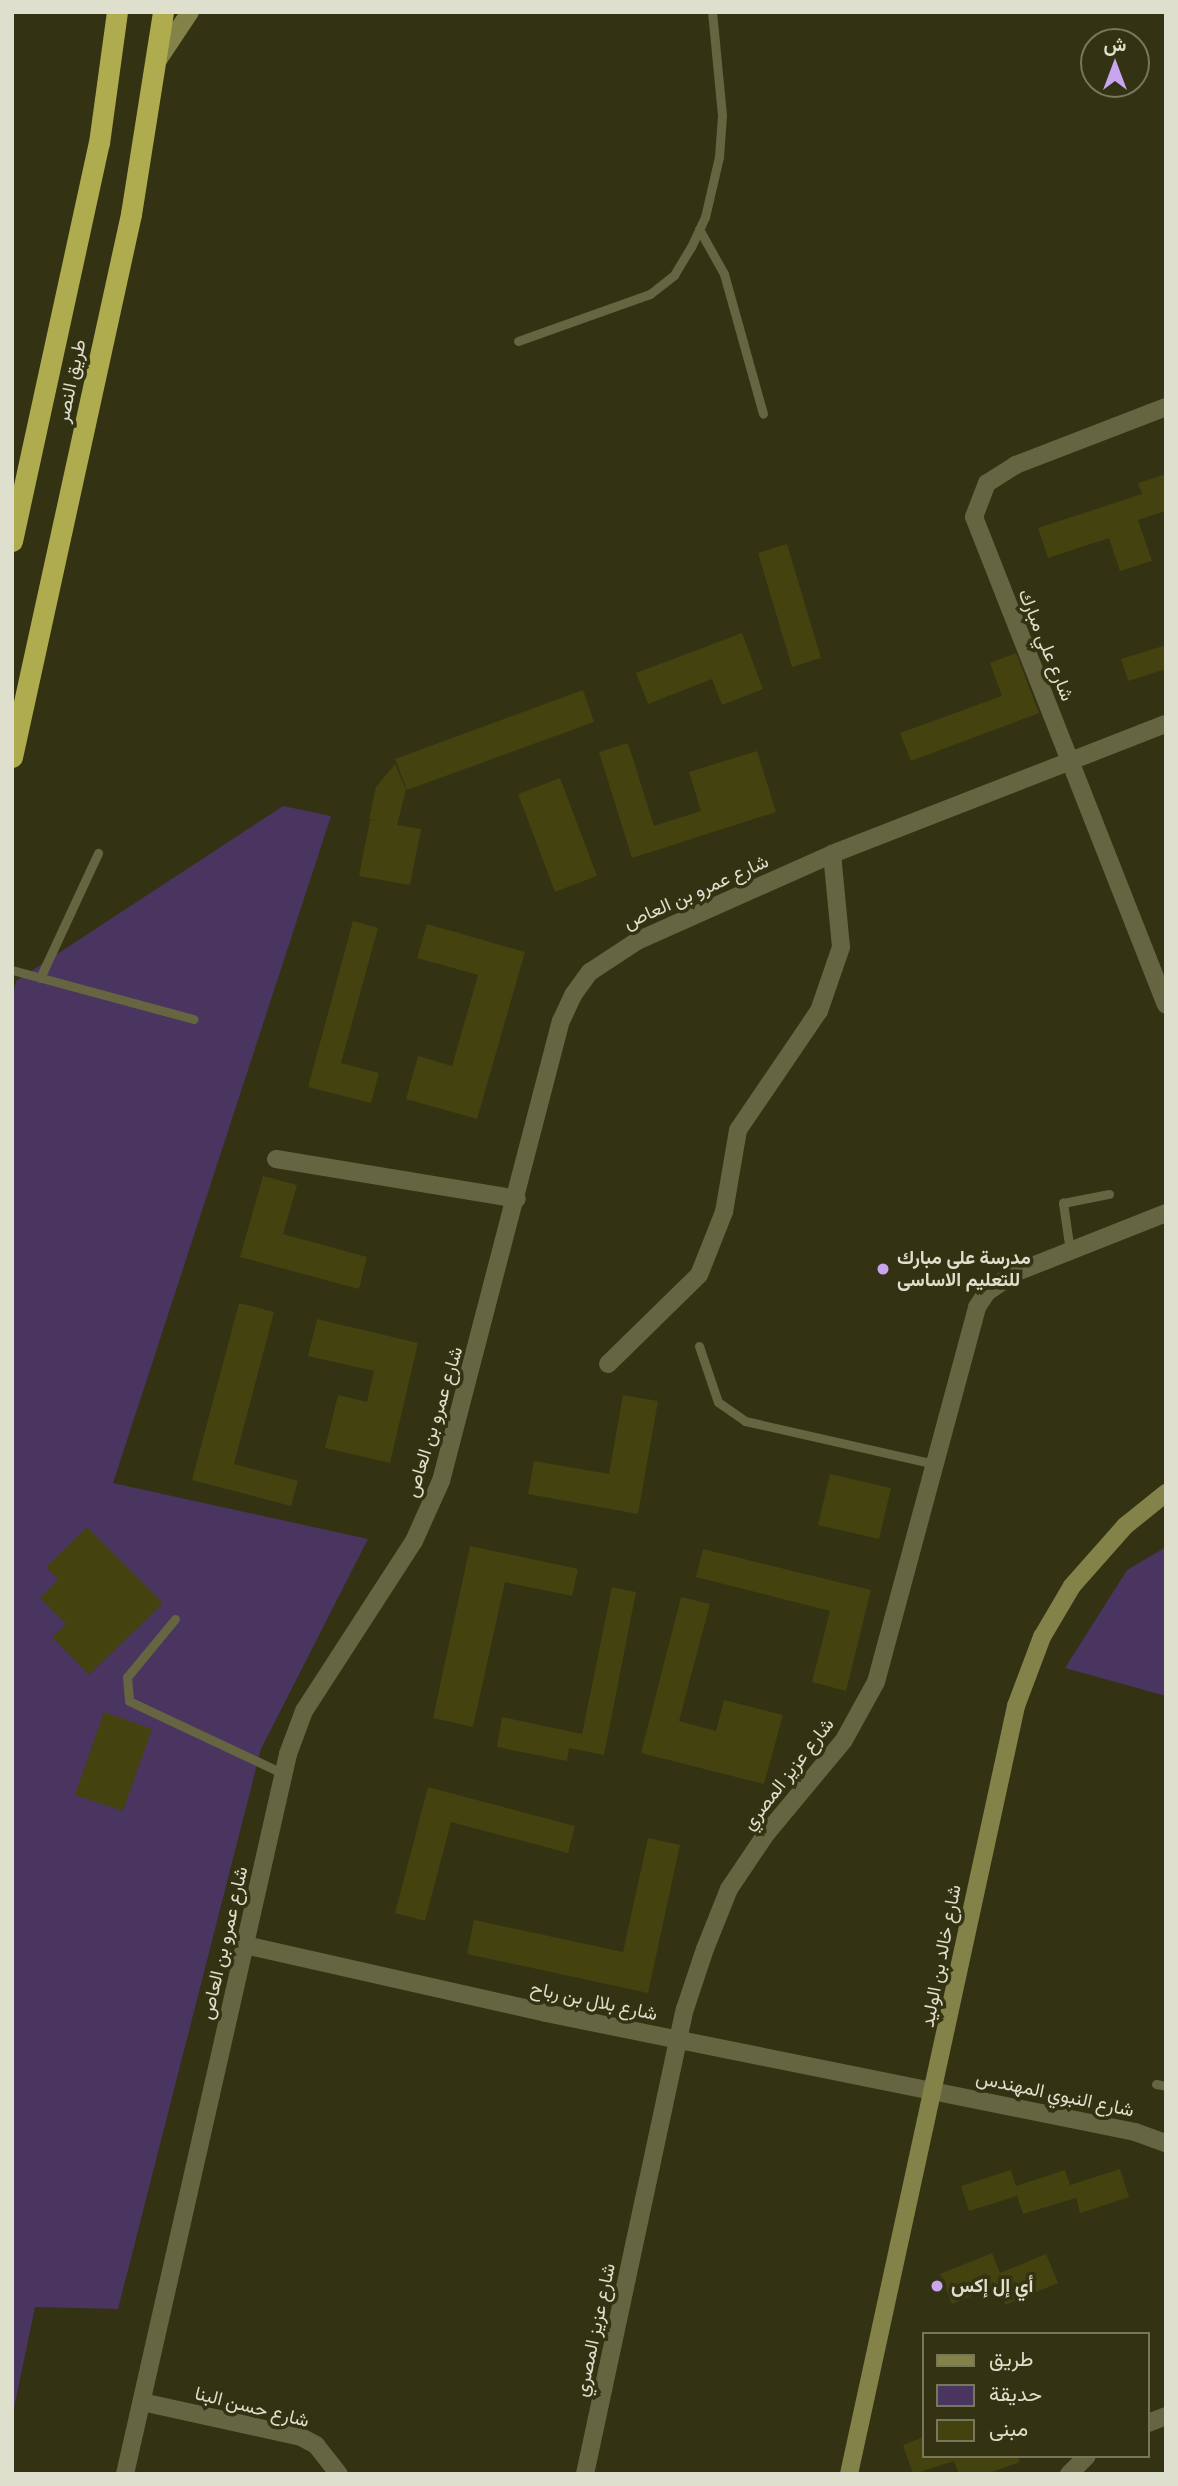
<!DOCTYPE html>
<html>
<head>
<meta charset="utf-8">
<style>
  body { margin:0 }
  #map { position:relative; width:1178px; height:2486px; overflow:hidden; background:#333212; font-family:Ubuntu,Vazirmatn,sans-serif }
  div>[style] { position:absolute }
  .green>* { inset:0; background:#4a3460 }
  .building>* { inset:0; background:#44420f }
  .lane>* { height:9px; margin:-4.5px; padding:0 4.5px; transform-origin:4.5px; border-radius:4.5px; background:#656541 }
  .street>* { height:18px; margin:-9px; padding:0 9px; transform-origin:9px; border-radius:9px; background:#656541 }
  .secondary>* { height:18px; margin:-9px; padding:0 9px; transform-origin:9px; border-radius:9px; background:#838248 }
  .highway>* { height:21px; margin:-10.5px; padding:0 10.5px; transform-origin:10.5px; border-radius:10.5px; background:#aeac4e }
  .dots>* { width:19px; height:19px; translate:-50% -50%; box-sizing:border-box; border:4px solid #333212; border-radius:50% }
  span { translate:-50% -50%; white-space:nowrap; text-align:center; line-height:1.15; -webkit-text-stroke:7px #333212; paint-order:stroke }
  .street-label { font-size:19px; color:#dedfcc }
  .poi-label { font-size:19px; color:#dedfcc; font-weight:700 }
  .left { translate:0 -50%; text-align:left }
  .frame { position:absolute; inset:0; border:14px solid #dedfcc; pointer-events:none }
  .legend { position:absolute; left:922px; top:2332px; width:228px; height:126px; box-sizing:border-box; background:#333212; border:2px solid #77775c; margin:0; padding:9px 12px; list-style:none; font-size:21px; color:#dedfcc }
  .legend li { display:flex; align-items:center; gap:14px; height:35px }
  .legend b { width:35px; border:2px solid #77775c }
  .north { position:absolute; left:1080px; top:28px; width:70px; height:70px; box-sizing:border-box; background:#333212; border:2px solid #77775c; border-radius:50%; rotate:0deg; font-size:19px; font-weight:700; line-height:28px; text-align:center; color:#dedfcc }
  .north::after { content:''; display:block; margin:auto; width:24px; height:32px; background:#c8a5ee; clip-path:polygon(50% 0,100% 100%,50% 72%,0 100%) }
</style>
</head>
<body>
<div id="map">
  <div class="green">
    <div style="clip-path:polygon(283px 806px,331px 816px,113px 1483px,368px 1539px,261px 1749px,118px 2309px,35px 2307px,12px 2418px,12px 997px,16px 981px)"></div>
    <div style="clip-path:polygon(1166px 1547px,1166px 1696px,1065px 1668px,1127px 1570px)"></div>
  </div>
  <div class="building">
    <div style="clip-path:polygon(1166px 474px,1166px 511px,1138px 520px,1152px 561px,1120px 571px,1109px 538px,1048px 558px,1038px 528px,1142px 494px,1138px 483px)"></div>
    <div style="clip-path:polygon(787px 544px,821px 658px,792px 667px,758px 553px)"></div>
    <div style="clip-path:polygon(742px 633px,763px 689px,722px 705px,712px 679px,648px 704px,636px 673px)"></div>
    <div style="clip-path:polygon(1166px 645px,1166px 669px,1128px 681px,1121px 659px)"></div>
    <div style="clip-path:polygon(1016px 653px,1039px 713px,911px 761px,900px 733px,1002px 696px,990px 663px)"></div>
    <div style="clip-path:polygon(583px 690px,594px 722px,407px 790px,395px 759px)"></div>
    <div style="clip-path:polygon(628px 743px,654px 826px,701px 811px,689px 772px,757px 751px,776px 812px,632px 858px,599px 752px)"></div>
    <div style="clip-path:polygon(395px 764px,406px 790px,397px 825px,421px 829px,410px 885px,359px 876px,370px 820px,379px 821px,369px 819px,376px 787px)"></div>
    <div style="clip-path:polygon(560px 778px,597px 876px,555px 892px,518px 794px)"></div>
    <div style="clip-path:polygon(353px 921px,378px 928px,341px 1063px,379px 1073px,371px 1103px,308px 1087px)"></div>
    <div style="clip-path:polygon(427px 924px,525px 952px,477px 1119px,406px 1099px,418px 1056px,452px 1066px,478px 975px,417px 958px)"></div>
    <div style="clip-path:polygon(263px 1176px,297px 1185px,283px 1234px,367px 1257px,359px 1289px,240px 1257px)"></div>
    <div style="clip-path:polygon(239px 1303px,274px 1312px,234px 1464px,298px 1481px,291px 1506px,192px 1480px)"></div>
    <div style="clip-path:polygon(317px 1319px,418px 1343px,390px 1463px,325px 1448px,338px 1395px,367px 1402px,374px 1371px,308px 1356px)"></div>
    <div style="clip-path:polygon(623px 1395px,658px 1401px,638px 1514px,528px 1494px,534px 1461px,609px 1474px)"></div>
    <div style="clip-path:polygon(830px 1474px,891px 1488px,879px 1539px,818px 1525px)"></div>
    <div style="clip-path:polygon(87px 1527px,163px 1603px,89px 1675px,52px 1637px,66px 1624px,40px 1598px,58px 1579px,46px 1567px)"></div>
    <div style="clip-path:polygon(470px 1546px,578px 1569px,572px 1596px,505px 1582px,473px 1727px,433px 1718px)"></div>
    <div style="clip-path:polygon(703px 1549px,871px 1590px,846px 1691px,812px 1682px,830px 1611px,696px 1577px)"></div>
    <div style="clip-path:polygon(612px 1587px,636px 1592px,604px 1755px,569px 1748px,567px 1761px,497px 1747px,502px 1717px,582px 1734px)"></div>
    <div style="clip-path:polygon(681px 1597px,710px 1604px,679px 1721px,716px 1731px,724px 1700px,783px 1715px,764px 1784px,641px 1753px)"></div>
    <div style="clip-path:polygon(104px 1712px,152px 1729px,123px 1811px,75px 1795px)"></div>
    <div style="clip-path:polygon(428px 1787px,575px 1826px,568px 1853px,451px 1822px,425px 1921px,395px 1913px)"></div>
    <div style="clip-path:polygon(648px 1838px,680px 1845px,648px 1993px,467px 1954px,474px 1920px,623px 1952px)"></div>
    <div style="clip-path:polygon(1120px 2169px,1129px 2197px,1080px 2213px,1076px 2198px,1023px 2214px,1017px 2196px,969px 2211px,961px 2186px,1011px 2170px,1016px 2186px,1065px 2170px,1070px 2185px)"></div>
    <div style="clip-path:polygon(992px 2253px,1000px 2273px,1046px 2254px,1058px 2283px,1005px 2305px,997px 2285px,952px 2304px,940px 2274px)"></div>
    <div style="clip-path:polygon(924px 2437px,924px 2456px,1018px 2456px,1020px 2462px,986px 2474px,959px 2474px,954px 2461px,913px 2474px,903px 2445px)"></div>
  </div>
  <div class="lane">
    <div style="left:699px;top:229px;width:51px;rotate:60.9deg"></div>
    <div style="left:724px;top:274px;width:145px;rotate:74.4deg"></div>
    <div style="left:518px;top:341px;width:140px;rotate:-19.6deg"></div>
    <div style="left:650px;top:294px;width:31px;rotate:-38deg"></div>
    <div style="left:674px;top:275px;width:33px;rotate:-59deg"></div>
    <div style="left:691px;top:247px;width:33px;rotate:-65deg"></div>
    <div style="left:705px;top:217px;width:62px;rotate:-76.9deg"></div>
    <div style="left:719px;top:157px;width:42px;rotate:-85.9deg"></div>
    <div style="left:722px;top:115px;width:103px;rotate:-95.5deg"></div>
    <div style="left:12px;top:970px;width:188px;rotate:15.1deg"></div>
    <div style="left:40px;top:978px;width:138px;rotate:-65.1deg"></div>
    <div style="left:1070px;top:1251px;width:49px;rotate:-98.3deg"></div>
    <div style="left:1063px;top:1203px;width:47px;rotate:-11.1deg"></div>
    <div style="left:699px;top:1346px;width:59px;rotate:71.3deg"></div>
    <div style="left:718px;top:1402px;width:33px;rotate:35deg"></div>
    <div style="left:745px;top:1421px;width:195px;rotate:12.8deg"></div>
    <div style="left:175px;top:1619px;width:75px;rotate:129.6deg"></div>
    <div style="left:127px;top:1677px;width:24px;rotate:85deg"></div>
    <div style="left:129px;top:1701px;width:171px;rotate:25.2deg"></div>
    <div style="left:1156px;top:2084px;width:10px;rotate:11deg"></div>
  </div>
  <div class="street">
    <div style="left:1166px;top:407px;width:161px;rotate:158.9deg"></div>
    <div style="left:1016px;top:465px;width:34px;rotate:148deg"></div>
    <div style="left:987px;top:483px;width:36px;rotate:111deg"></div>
    <div style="left:974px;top:517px;width:524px;rotate:68.52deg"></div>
    <div style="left:276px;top:1159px;width:244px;rotate:9.4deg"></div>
    <div style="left:608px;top:1364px;width:127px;rotate:-44.4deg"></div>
    <div style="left:699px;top:1275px;width:68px;rotate:-68.4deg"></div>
    <div style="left:724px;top:1212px;width:83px;rotate:-80.3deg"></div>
    <div style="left:738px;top:1130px;width:144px;rotate:-55.8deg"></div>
    <div style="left:819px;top:1011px;width:68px;rotate:-71deg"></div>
    <div style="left:841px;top:947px;width:93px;rotate:-95.5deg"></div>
    <div style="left:245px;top:1945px;width:309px;rotate:12.7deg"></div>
    <div style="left:546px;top:2013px;width:601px;rotate:11.42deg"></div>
    <div style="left:1135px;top:2132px;width:33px;rotate:20deg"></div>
    <div style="left:142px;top:2402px;width:163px;rotate:12.4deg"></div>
    <div style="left:301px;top:2437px;width:17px;rotate:28deg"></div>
    <div style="left:316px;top:2445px;width:37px;rotate:52deg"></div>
    <div style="left:1148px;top:2423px;width:19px;rotate:-21deg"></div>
    <div style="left:125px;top:2474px;width:738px;rotate:-77.24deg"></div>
    <div style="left:288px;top:1754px;width:46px;rotate:-69.6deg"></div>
    <div style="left:304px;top:1711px;width:202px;rotate:-57.1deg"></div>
    <div style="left:414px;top:1541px;width:66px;rotate:-65.8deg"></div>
    <div style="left:441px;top:1481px;width:475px;rotate:-75.4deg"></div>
    <div style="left:561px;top:1021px;width:29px;rotate:-65deg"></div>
    <div style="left:573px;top:995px;width:29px;rotate:-54deg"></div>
    <div style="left:590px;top:972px;width:56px;rotate:-33.4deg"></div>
    <div style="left:637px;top:941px;width:214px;rotate:-24deg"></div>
    <div style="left:832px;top:854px;width:358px;rotate:-21.3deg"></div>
    <div style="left:585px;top:2474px;width:476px;rotate:-77.9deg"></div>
    <div style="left:685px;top:2009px;width:63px;rotate:-71.6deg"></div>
    <div style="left:705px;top:1949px;width:65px;rotate:-68.2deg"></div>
    <div style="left:729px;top:1889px;width:66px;rotate:-56.1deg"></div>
    <div style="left:766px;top:1834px;width:122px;rotate:-50.3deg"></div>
    <div style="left:844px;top:1740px;width:66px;rotate:-61.1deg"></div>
    <div style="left:876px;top:1682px;width:388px;rotate:-74.9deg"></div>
    <div style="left:977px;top:1307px;width:18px;rotate:-56deg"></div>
    <div style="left:987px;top:1292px;width:36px;rotate:-34deg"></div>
    <div style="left:1017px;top:1272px;width:160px;rotate:-21.6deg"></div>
    <div style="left:1069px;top:2474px;width:25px;rotate:-45deg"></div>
  </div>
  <div class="secondary">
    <div style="left:156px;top:63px;width:61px;rotate:-56.3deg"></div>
    <div style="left:849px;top:2474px;width:786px;rotate:-77.73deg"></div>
    <div style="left:1016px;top:1706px;width:74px;rotate:-69.4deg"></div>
    <div style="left:1042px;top:1637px;width:59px;rotate:-59.5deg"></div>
    <div style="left:1072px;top:1586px;width:80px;rotate:-48.5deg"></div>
    <div style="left:1125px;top:1526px;width:53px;rotate:-38.8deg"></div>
  </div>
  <div class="highway">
    <div style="left:12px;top:541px;width:407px;rotate:-77.7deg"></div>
    <div style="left:99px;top:143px;width:132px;rotate:-82.2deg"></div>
    <div style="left:12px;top:757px;width:556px;rotate:-77.64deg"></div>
    <div style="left:131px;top:214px;width:205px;rotate:-81deg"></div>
  </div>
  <div class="dots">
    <div style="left:883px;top:1269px;background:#c8a5ee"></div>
    <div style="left:937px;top:2286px;background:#c8a5ee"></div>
  </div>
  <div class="street-label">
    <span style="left:71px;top:381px;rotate:-78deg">طريق النصر</span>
    <span style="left:1046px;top:645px;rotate:68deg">شارع علي مبارك</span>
    <span style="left:696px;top:892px;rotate:-24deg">شارع عمرو بن العاص</span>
    <span style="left:434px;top:1422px;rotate:-73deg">شارع عمرو بن العاص</span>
    <span style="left:788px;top:1774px;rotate:-52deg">شارع عزيز المصري</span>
    <span style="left:224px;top:1943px;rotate:-77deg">شارع عمرو بن العاص</span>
    <span style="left:941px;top:1956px;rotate:-79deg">شارع خالد بن الوليد</span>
    <span style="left:594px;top:2001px;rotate:12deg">شارع بلال بن رباح</span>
    <span style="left:1055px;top:2094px;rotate:12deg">شارع النبوي المهندس</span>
    <span style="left:595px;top:2330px;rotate:-78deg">شارع عزيز المصري</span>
    <span style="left:252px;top:2407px;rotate:14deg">شارع حسن البنا</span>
  </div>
  <div class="poi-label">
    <span class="left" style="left:897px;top:1269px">مدرسة على مبارك<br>للتعليم الاساسى</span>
    <span class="left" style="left:951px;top:2286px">أي إل إكس</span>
  </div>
  <div class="frame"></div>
  <ul class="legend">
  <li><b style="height:9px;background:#838248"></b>طريق</li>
  <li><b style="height:19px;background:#4a3460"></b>حديقة</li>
  <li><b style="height:19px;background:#44420f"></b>مبنى</li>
  </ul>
  <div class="north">ش</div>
</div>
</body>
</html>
